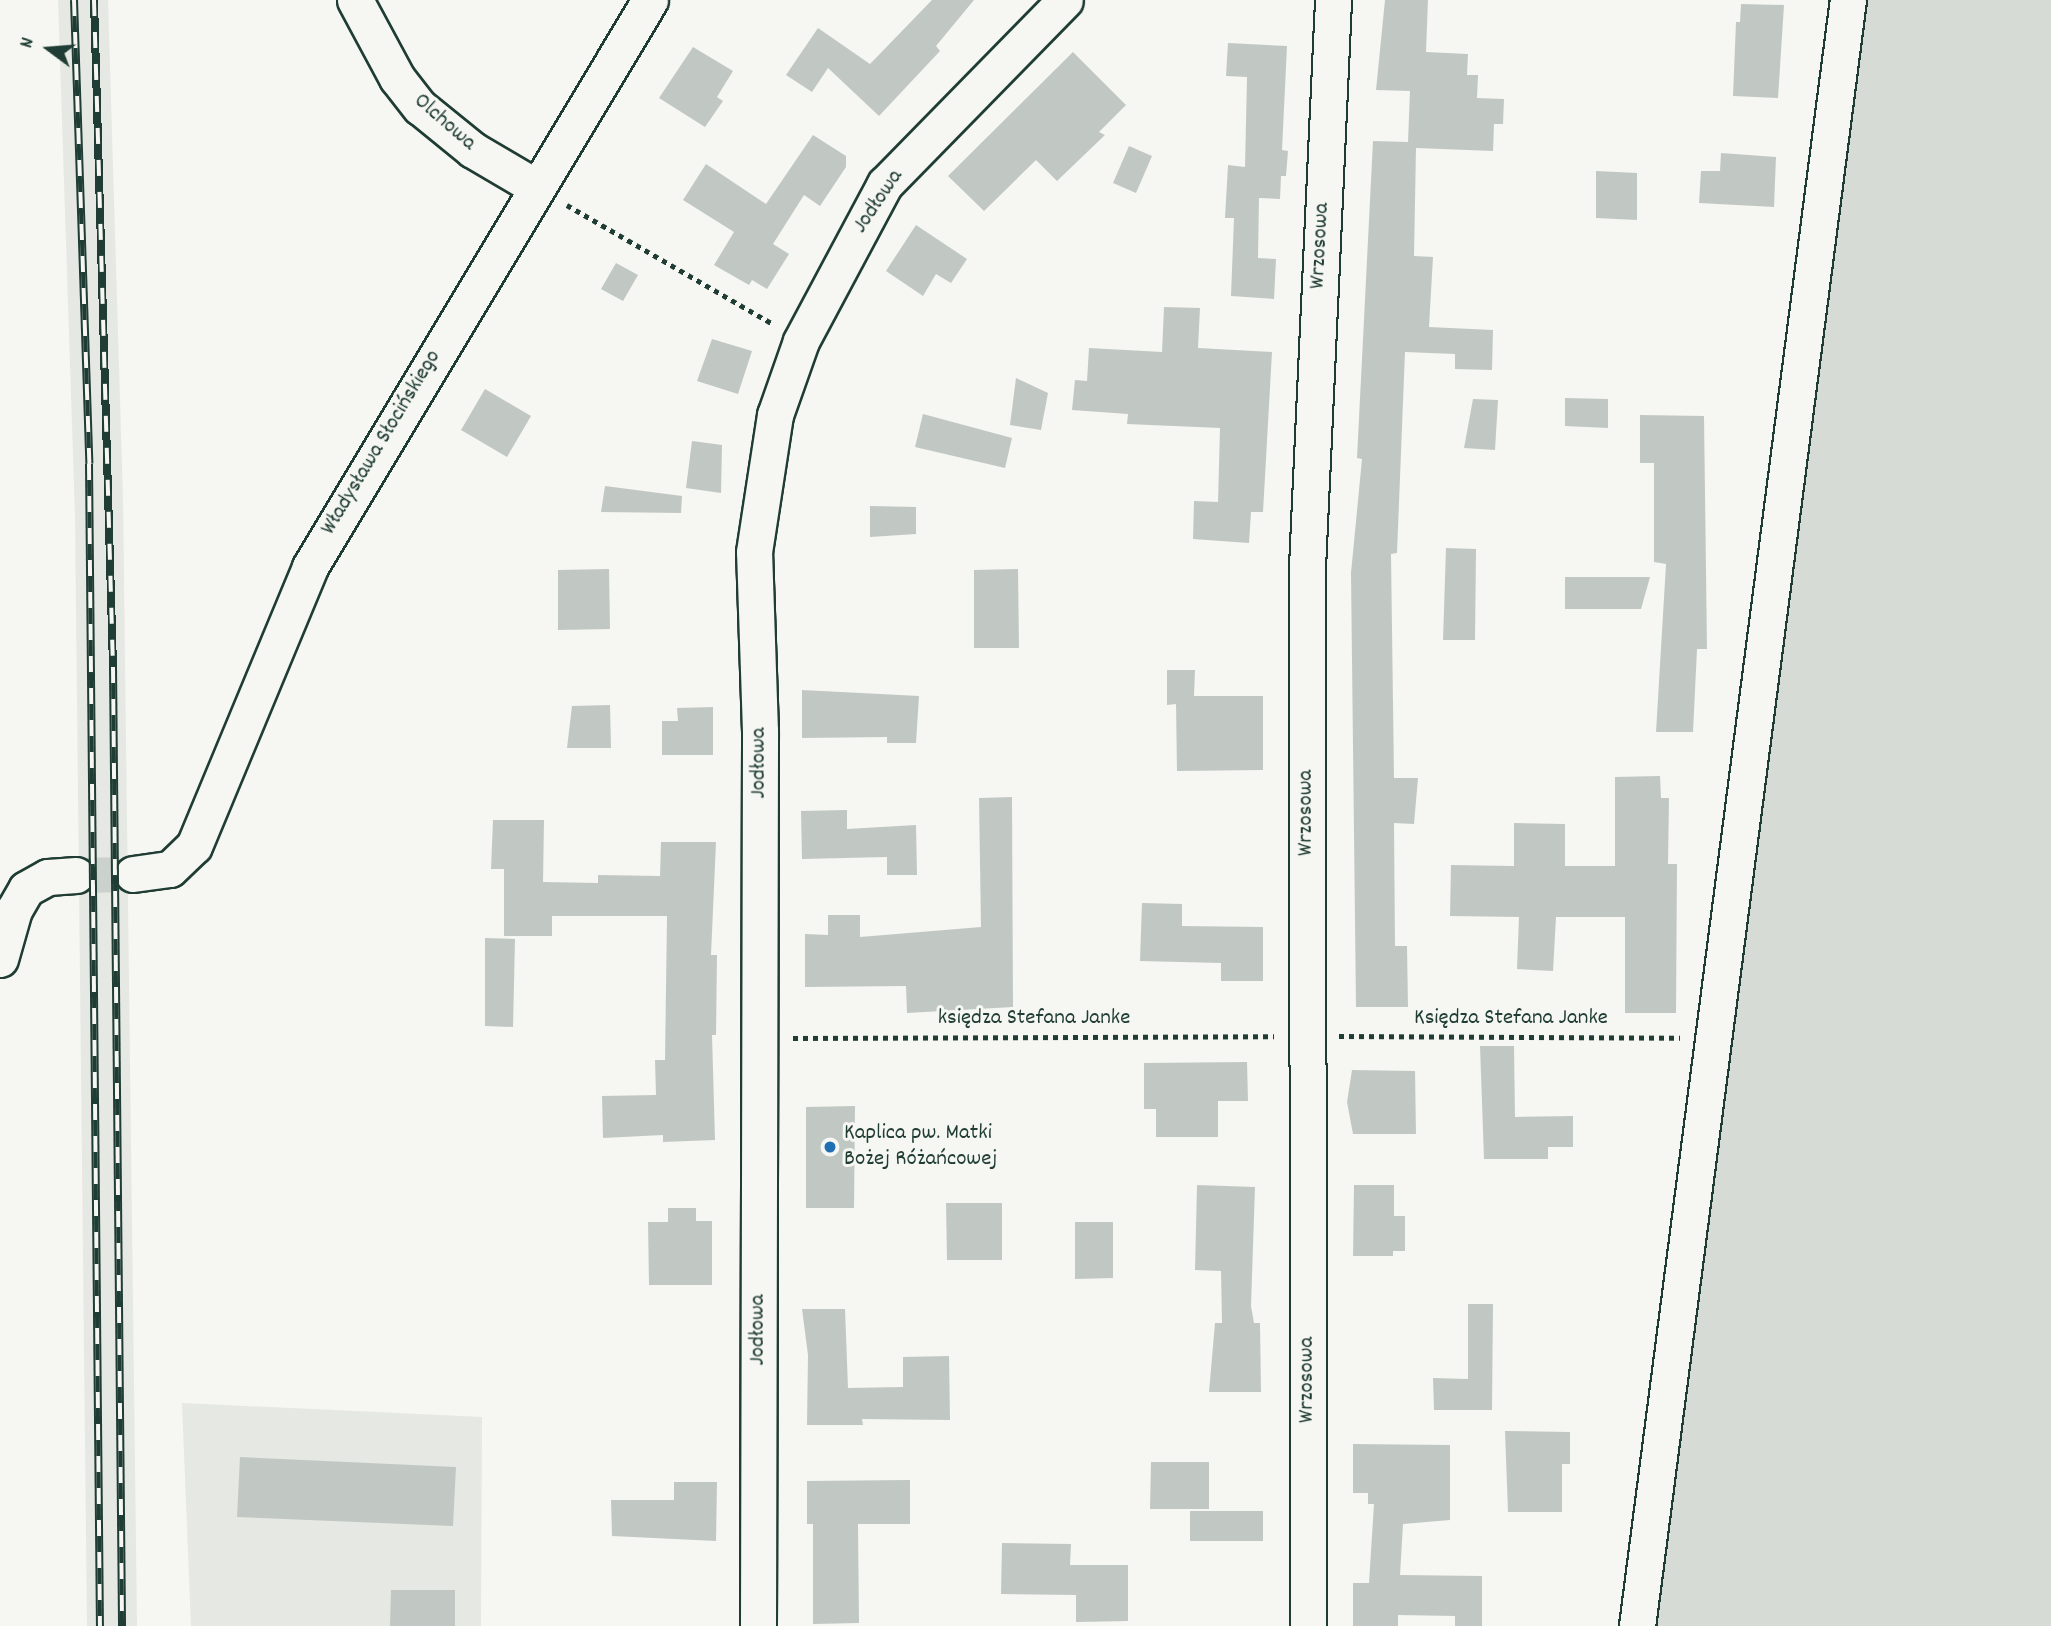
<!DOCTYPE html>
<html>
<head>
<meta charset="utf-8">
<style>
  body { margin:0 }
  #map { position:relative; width:2051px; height:1626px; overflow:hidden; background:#f6f6f2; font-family:Dekko,sans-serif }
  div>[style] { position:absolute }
  .built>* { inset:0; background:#e6e8e4 }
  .green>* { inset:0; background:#d6dbd6 }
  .building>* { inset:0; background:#c1c8c3 }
  .minor-tunnel>* { height:35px; margin-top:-17.5px; transform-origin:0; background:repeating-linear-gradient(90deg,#cbd1cc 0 35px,transparent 0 53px) }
  .path>* { height:4.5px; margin-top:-2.25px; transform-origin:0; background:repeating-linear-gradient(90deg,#1f3d34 0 5px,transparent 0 10px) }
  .roads { filter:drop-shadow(2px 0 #1f3d34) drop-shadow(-2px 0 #1f3d34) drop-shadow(0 2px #1f3d34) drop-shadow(0 -2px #1f3d34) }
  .minor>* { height:35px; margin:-17.5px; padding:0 17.5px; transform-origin:17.5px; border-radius:17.5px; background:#f6f6f2 }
  .rail>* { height:8px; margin-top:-4px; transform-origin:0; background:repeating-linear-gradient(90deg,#f6f6f2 0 16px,#1f3d34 0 32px); box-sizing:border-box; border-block:2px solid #1f3d34 }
  .dots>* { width:19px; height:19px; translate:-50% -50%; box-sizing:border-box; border:4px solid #f6f6f2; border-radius:50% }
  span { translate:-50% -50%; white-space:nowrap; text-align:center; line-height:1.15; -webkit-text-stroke:6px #f6f6f2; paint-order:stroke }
  .street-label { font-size:23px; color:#1f3d34 }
  .poi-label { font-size:23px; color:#1f3d34 }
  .left { translate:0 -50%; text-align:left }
  .north { position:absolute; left:14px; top:14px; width:70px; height:70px; -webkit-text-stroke:5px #f6f6f2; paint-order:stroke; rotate:286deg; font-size:19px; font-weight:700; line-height:28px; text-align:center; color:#1f3d34 }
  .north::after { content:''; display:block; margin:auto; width:24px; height:32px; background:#1f3d34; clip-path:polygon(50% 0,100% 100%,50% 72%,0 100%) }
</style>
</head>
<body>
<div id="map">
  <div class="built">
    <div style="clip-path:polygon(58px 0,108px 0,123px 500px,137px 1626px,87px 1626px,75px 515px)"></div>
    <div style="clip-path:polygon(182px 1403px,482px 1417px,481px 1626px,191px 1626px)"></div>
  </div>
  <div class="green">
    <div style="clip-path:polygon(1849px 0,2051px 0,2051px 1626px,1626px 1626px)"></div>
  </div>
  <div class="building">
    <div style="clip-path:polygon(932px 0,974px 0,936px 46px,940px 51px,879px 116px,828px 68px,812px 92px,786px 75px,818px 28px,870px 64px)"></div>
    <div style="clip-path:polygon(1385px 0,1428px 0,1426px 52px,1468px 54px,1467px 75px,1478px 75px,1477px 98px,1504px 99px,1503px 124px,1494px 124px,1493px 151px,1416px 148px,1414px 256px,1433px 257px,1429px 327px,1493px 330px,1492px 370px,1455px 369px,1455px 354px,1405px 352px,1397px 553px,1391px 554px,1394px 778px,1418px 778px,1414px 824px,1394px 823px,1395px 946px,1407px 946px,1408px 1007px,1356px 1007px,1351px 573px,1362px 459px,1357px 458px,1373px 141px,1408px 142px,1410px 91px,1376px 90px)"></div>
    <div style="clip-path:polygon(1741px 4px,1784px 5px,1778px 98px,1733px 96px,1736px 22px,1740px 22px)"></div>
    <div style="clip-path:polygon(1228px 43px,1287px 46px,1282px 150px,1288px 151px,1286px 176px,1281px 176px,1280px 199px,1259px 198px,1258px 258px,1276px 259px,1274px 299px,1231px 296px,1234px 218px,1225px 218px,1228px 165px,1245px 167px,1247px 77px,1226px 76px)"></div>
    <div style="clip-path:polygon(693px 47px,733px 71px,717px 97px,723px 101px,705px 127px,659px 98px)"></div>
    <div style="clip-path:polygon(1073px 52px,1126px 105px,1099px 132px,1105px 135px,1057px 181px,1036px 160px,984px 211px,948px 176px)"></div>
    <div style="clip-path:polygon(813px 135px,846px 156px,846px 167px,820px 206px,804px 195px,773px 244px,789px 254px,767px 289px,752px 280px,749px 285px,714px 265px,734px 232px,683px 200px,706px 164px,766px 204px)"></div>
    <div style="clip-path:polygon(1129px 146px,1152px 156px,1136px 193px,1113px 183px)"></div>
    <div style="clip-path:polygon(1721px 153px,1776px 157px,1774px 207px,1699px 203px,1701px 171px,1720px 171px)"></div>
    <div style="clip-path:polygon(1596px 171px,1637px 173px,1637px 220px,1596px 218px)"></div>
    <div style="clip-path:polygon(916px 225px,967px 259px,951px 283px,936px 274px,923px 296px,886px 271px)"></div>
    <div style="clip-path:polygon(616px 263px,638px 275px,623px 301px,601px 289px)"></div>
    <div style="clip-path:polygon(1164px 307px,1200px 308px,1198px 348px,1272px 352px,1263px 512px,1251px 512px,1249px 543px,1193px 539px,1194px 501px,1218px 502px,1220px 428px,1127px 424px,1128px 414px,1072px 410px,1075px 380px,1087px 381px,1089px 348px,1162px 352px)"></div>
    <div style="clip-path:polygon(712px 339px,752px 351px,738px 394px,697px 381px)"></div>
    <div style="clip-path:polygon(1016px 378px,1048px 393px,1041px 430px,1010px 425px)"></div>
    <div style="clip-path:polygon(485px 389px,531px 416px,507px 457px,461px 430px)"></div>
    <div style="clip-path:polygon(1565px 398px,1608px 399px,1608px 428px,1565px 426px)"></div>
    <div style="clip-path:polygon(1473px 399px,1498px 400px,1495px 450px,1464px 448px)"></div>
    <div style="clip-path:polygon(923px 414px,1012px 438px,1005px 468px,915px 447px)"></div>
    <div style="clip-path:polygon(1640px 415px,1704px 416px,1707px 649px,1697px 649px,1693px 732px,1656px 732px,1666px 564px,1654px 562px,1654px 463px,1640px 463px)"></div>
    <div style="clip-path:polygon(692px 441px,722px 445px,721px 493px,686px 488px)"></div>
    <div style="clip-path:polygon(605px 486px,682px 496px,681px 513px,601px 512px)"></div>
    <div style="clip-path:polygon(870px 506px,916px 507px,916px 534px,870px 537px)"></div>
    <div style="clip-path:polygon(1446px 548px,1476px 549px,1475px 640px,1443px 640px)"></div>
    <div style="clip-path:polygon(609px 569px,610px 629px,558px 630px,558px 570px)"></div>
    <div style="clip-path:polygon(1018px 569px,1019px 648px,974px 648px,974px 570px)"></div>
    <div style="clip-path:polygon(1565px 577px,1650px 577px,1641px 609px,1565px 609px)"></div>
    <div style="clip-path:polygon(1167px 670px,1195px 670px,1194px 696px,1263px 696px,1263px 770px,1177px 771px,1176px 704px,1167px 705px)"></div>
    <div style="clip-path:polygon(802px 690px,919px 696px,916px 743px,887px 743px,887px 737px,802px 738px)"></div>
    <div style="clip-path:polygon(610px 705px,611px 748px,567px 748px,572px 706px)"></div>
    <div style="clip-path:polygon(713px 707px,713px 755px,662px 755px,662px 721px,678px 721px,677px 708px)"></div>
    <div style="clip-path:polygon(1660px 776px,1661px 798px,1669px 798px,1668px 864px,1677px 864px,1676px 1013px,1625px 1013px,1625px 917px,1556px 917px,1553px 971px,1517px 969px,1519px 917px,1450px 916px,1451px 865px,1514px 866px,1514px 823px,1565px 824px,1565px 866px,1615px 866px,1615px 777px)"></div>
    <div style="clip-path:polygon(1012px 797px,1013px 1007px,907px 1013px,906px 986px,805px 987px,805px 934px,828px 935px,828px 915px,860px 915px,860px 937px,981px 927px,979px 798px)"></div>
    <div style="clip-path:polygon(847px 810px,847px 829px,916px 825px,917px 875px,887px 875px,887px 857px,802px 859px,801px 811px)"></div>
    <div style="clip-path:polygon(493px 820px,544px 820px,543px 882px,598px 883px,598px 875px,660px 876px,661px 842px,716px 842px,711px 955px,717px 955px,716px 1035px,712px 1035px,715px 1140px,663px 1142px,663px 1135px,603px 1138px,602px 1096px,656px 1095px,655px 1060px,665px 1060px,667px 916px,552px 916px,552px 936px,504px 936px,504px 869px,491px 869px)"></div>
    <div style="clip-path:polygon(1142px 903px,1182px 904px,1182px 926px,1263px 927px,1263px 981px,1221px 981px,1221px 963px,1140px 961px)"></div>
    <div style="clip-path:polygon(485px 938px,515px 939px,513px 1027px,485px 1026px)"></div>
    <div style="clip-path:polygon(1480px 1046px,1514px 1046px,1515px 1117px,1573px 1116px,1573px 1147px,1548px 1147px,1548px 1159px,1484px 1159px)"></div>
    <div style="clip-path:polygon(1247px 1062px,1248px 1101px,1218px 1101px,1218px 1137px,1156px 1137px,1156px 1109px,1144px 1109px,1144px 1063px)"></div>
    <div style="clip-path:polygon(1352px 1070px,1415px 1071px,1416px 1134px,1353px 1134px,1347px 1102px)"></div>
    <div style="clip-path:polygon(855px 1106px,854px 1208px,806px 1208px,806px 1107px)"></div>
    <div style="clip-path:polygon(1197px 1185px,1255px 1187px,1251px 1306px,1254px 1323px,1260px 1323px,1261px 1392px,1209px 1392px,1215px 1323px,1222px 1323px,1221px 1271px,1195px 1270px)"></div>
    <div style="clip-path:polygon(1354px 1185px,1394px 1185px,1394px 1216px,1405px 1216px,1405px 1251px,1393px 1251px,1393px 1256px,1353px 1256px)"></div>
    <div style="clip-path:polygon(946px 1203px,1002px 1203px,1002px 1260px,947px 1260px)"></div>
    <div style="clip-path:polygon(668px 1208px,696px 1208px,696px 1221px,712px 1221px,712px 1285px,649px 1285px,648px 1222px,668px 1222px)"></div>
    <div style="clip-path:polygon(1075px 1222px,1113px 1222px,1113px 1278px,1075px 1279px)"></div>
    <div style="clip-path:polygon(1468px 1304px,1493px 1304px,1492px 1410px,1434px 1410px,1433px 1378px,1468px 1379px)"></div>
    <div style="clip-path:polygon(802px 1309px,845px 1309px,848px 1388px,903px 1387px,903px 1357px,949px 1356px,950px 1420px,862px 1419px,863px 1425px,807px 1425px,808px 1355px)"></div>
    <div style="clip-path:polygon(1505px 1431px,1570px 1432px,1570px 1464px,1562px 1464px,1562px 1512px,1508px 1512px)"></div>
    <div style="clip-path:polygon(1353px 1444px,1450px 1445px,1450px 1520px,1403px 1524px,1400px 1575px,1482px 1576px,1482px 1626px,1455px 1626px,1455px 1616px,1398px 1615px,1398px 1626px,1353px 1626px,1353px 1583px,1369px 1583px,1374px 1504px,1368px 1504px,1368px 1493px,1353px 1493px)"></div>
    <div style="clip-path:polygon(240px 1457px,456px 1467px,453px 1526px,237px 1517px)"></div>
    <div style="clip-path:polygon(1151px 1462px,1209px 1462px,1209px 1509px,1150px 1509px)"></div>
    <div style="clip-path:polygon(910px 1480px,910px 1524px,858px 1524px,859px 1623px,813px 1624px,813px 1524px,807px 1524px,807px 1481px)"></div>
    <div style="clip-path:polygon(674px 1482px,717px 1482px,716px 1541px,612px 1536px,611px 1500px,674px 1500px)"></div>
    <div style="clip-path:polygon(1190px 1511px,1263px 1511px,1263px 1541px,1190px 1541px)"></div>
    <div style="clip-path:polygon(1002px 1543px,1071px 1544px,1070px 1565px,1128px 1565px,1128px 1621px,1076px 1622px,1076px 1595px,1001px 1594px)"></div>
    <div style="clip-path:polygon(391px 1590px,455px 1590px,455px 1626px,390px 1626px)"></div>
  </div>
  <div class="minor-tunnel">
    <div style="left:76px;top:875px;width:57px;rotate:-1deg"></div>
  </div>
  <div class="path">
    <div style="left:567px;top:205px;width:236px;rotate:30deg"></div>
    <div style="left:1339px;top:1036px;width:341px;rotate:0.3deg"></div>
    <div style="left:793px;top:1038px;width:481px;rotate:-0.2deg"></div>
  </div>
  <div class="roads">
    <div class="minor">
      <div style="left:355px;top:0;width:89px;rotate:61.7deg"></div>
      <div style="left:397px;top:78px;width:37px;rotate:52deg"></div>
      <div style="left:420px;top:107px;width:68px;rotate:39.1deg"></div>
      <div style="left:473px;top:150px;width:73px;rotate:30.4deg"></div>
      <div style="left:133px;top:874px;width:37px;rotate:-8deg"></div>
      <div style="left:170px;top:869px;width:33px;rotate:-44deg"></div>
      <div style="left:194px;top:846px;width:302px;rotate:-67.4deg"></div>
      <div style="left:310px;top:567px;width:661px;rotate:-59.05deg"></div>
      <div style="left:0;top:959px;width:51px;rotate:-74.1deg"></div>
      <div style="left:14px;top:910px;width:24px;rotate:-60deg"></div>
      <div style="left:26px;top:889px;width:25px;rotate:-29deg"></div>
      <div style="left:48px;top:877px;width:28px;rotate:-4deg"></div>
      <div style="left:758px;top:1626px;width:895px;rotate:-89.87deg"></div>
      <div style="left:760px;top:731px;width:179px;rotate:-91.9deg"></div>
      <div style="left:754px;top:552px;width:139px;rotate:-81.3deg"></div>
      <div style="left:775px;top:415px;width:78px;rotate:-70.6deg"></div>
      <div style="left:801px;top:341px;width:178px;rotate:-61.9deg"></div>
      <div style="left:885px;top:184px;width:257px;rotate:-45.6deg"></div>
      <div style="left:1308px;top:1626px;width:1059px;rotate:-90.05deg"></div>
      <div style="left:1307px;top:567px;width:568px;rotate:-87.37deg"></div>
      <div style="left:1637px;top:1626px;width:1640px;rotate:-82.61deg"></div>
    </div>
  </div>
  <div class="rail">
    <div style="left:74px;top:0;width:464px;rotate:88.1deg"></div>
    <div style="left:89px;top:464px;width:1162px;rotate:89.46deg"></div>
    <div style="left:94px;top:0;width:667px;rotate:88.37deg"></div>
    <div style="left:113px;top:667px;width:959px;rotate:89.46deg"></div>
  </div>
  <div class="dots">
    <div style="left:830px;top:1147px;background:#1f6fb2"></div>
  </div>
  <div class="street-label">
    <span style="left:444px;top:123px;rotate:41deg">Olchowa</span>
    <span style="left:879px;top:202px;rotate:-56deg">Jodłowa</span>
    <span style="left:1321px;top:246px;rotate:-87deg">Wrzosowa</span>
    <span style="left:382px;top:443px;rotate:-59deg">Władysława Słocińskiego</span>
    <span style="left:760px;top:763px;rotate:-90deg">Jodłowa</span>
    <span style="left:1307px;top:813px;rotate:-90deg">Wrzosowa</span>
    <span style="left:1034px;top:1019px">księdza Stefana Janke</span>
    <span style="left:1511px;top:1019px">Księdza Stefana Janke</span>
    <span style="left:759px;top:1330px;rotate:-90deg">Jodłowa</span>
    <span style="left:1308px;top:1380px;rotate:-90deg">Wrzosowa</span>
  </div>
  <div class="poi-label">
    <span class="left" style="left:844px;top:1147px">Kaplica pw. Matki<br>Bożej Różańcowej</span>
  </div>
  <div class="north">N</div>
</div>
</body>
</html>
